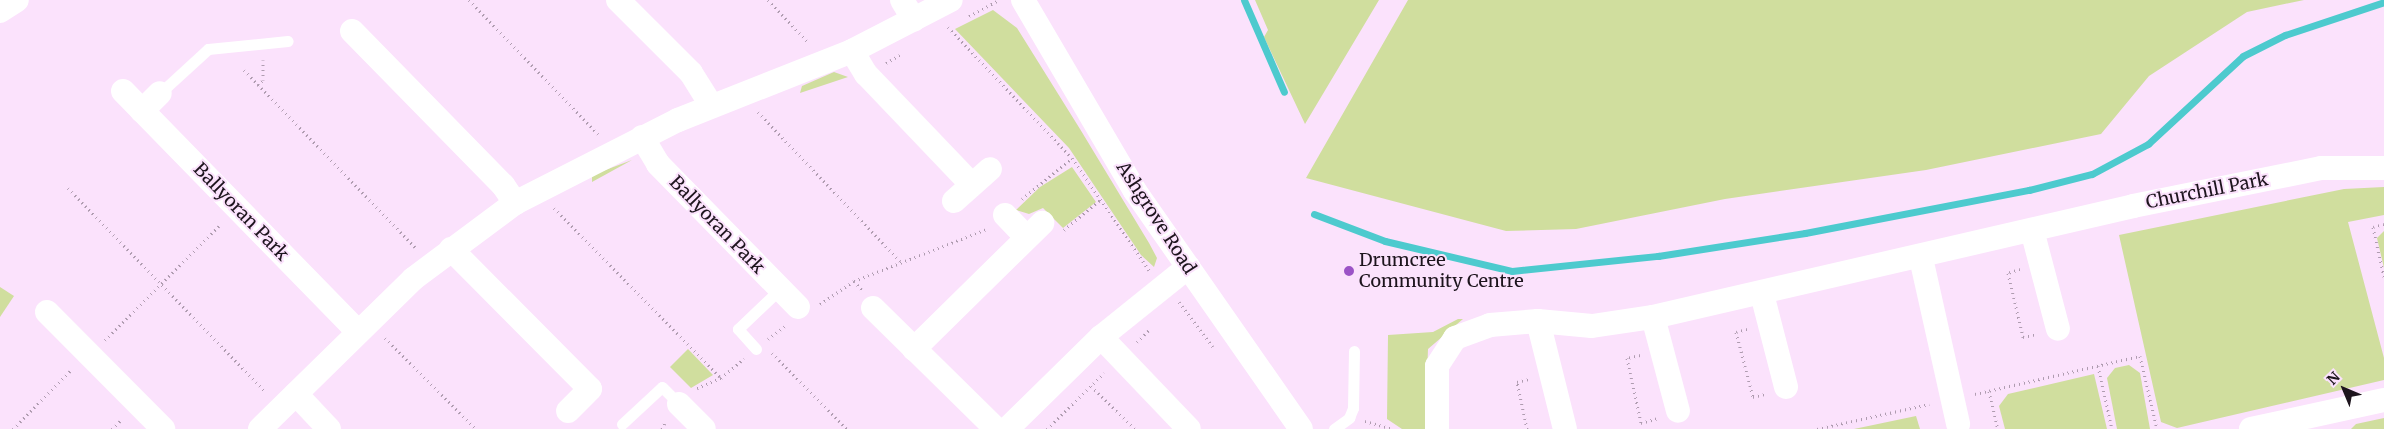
<!DOCTYPE html>
<html>
<head>
<meta charset="utf-8">
<style>
  body { margin:0 }
  #map { position:relative; width:2384px; height:429px; overflow:hidden; background:#fbe2fc; font-family:Merriweather,serif }
  div>[style] { position:absolute }
  .green>* { inset:0; background:#d0de9e }
  .stream>* { height:7px; margin:-3.5px; padding:0 3.5px; transform-origin:3.5px; border-radius:3.5px; background:#4dcace }
  .path>* { height:3px; margin-top:-1.5px; transform-origin:0; background:repeating-linear-gradient(90deg,#af9cb0 0 1px,transparent 0 5px) }
  .lane>* { height:11px; margin:-5.5px; padding:0 5.5px; transform-origin:5.5px; border-radius:5.5px; background:#fff }
  .street>* { height:24px; margin:-12px; padding:0 12px; transform-origin:12px; border-radius:12px; background:#fff }
  .dots>* { width:14px; height:14px; translate:-50% -50%; box-sizing:border-box; border:2px solid #fbe2fc; border-radius:50% }
  span { translate:-50% -50%; white-space:nowrap; text-align:center; line-height:1.15; -webkit-text-stroke:4px #fbe2fc; paint-order:stroke }
  .street-label { font-size:18px; color:#1d141d }
  .poi-label { font-size:18px; color:#1d141d }
  .left { translate:0 -50%; text-align:left }
  .north { position:absolute; left:2319px; top:364px; width:50px; height:50px; -webkit-text-stroke:4px #fbe2fc; paint-order:stroke; rotate:315deg; font-size:14px; font-weight:700; line-height:20px; text-align:center; color:#1d141d }
  .north::after { content:''; display:block; margin:auto; width:18px; height:22px; background:#1d141d; clip-path:polygon(50% 0,100% 100%,50% 72%,0 100%) }
</style>
</head>
<body>
<div id="map">
  <div class="green">
    <div style="clip-path:polygon(1255px 0,1379px 0,1305px 124px,1264px 37px,1268px 30px)"></div>
    <div style="clip-path:polygon(1408px 0,2304px 0,2247px 12px,2149px 76px,2101px 134px,1926px 170px,1725px 199px,1576px 229px,1506px 231px,1306px 178px)"></div>
    <div style="clip-path:polygon(993px 10px,1017px 28px,1080px 129px,1149px 243px,1157px 258px,1154px 267px,1141px 255px,1069px 148px,955px 29px)"></div>
    <div style="clip-path:polygon(834px 72px,848px 77px,800px 93px,802px 86px)"></div>
    <div style="clip-path:polygon(632px 160px,592px 182px,592px 175px)"></div>
    <div style="clip-path:polygon(1072px 167px,1096px 202px,1063px 228px,1043px 208px,1029px 214px,1016px 210px,1040px 187px)"></div>
    <div style="clip-path:polygon(2384px 187px,2384px 215px,2348px 222px,2384px 358px,2384px 380px,2177px 428px,2161px 422px,2119px 235px,2344px 189px)"></div>
    <div style="clip-path:polygon(2384px 231px,2384px 268px,2377px 238px)"></div>
    <div style="clip-path:polygon(0 287px,14px 296px,0 317px)"></div>
    <div style="clip-path:polygon(1458px 319px,1463px 319px,1428px 349px,1425px 429px,1402px 429px,1387px 419px,1388px 335px,1433px 332px)"></div>
    <div style="clip-path:polygon(688px 349px,713px 375px,691px 388px,670px 367px)"></div>
    <div style="clip-path:polygon(2129px 365px,2140px 373px,2150px 429px,2117px 429px,2107px 378px,2115px 368px)"></div>
    <div style="clip-path:polygon(2094px 374px,2107px 429px,2005px 429px,1999px 406px,2008px 394px)"></div>
    <div style="clip-path:polygon(1916px 416px,1920px 429px,1854px 429px)"></div>
    <div style="clip-path:polygon(2384px 418px,2384px 429px,2351px 429px,2356px 424px)"></div>
  </div>
  <div class="stream">
    <div style="left:1244px;top:0;width:100px;rotate:66.5deg"></div>
    <div style="left:1314px;top:214px;width:76px;rotate:20.8deg"></div>
    <div style="left:1385px;top:241px;width:130px;rotate:13.3deg"></div>
    <div style="left:1512px;top:271px;width:147px;rotate:-5.9deg"></div>
    <div style="left:1658px;top:256px;width:149px;rotate:-8.9deg"></div>
    <div style="left:1805px;top:233px;width:228px;rotate:-10.9deg"></div>
    <div style="left:2029px;top:190px;width:65px;rotate:-14.3deg"></div>
    <div style="left:2092px;top:174px;width:64px;rotate:-28.2deg"></div>
    <div style="left:2148px;top:144px;width:129px;rotate:-42.8deg"></div>
    <div style="left:2243px;top:56px;width:47px;rotate:-26.6deg"></div>
    <div style="left:2285px;top:35px;width:104px;rotate:-18.4deg"></div>
  </div>
  <div class="path">
    <div style="left:469px;top:0;width:186px;rotate:46.1deg"></div>
    <div style="left:768px;top:0;width:59px;rotate:46.4deg"></div>
    <div style="left:969px;top:16px;width:34px;rotate:-28deg"></div>
    <div style="left:948px;top:27px;width:180px;rotate:46.6deg"></div>
    <div style="left:1072px;top:158px;width:136px;rotate:55.5deg"></div>
    <div style="left:886px;top:63px;width:16px;rotate:-30deg"></div>
    <div style="left:244px;top:70px;width:249px;rotate:46deg"></div>
    <div style="left:258px;top:85px;width:7px;rotate:-45deg"></div>
    <div style="left:263px;top:80px;width:20px;rotate:-90deg"></div>
    <div style="left:758px;top:112px;width:206px;rotate:46.4deg"></div>
    <div style="left:68px;top:188px;width:284px;rotate:45.9deg"></div>
    <div style="left:1022px;top:199px;width:65px;rotate:-39.4deg"></div>
    <div style="left:554px;top:208px;width:238px;rotate:45.5deg"></div>
    <div style="left:2384px;top:224px;width:11px;rotate:165deg"></div>
    <div style="left:2373px;top:227px;width:51px;rotate:77.6deg"></div>
    <div style="left:1064px;top:230px;width:47px;rotate:-39.8deg"></div>
    <div style="left:2020px;top:269px;width:13px;rotate:162deg"></div>
    <div style="left:2008px;top:273px;width:66px;rotate:76.8deg"></div>
    <div style="left:2023px;top:337px;width:14px;rotate:-12deg"></div>
    <div style="left:854px;top:281px;width:12px;rotate:48deg"></div>
    <div style="left:1179px;top:302px;width:56px;rotate:52.9deg"></div>
    <div style="left:820px;top:304px;width:41px;rotate:-34.1deg"></div>
    <div style="left:854px;top:281px;width:143px;rotate:-21.4deg"></div>
    <div style="left:1747px;top:329px;width:11px;rotate:165deg"></div>
    <div style="left:1736px;top:332px;width:67px;rotate:75.3deg"></div>
    <div style="left:1753px;top:397px;width:12px;rotate:-14deg"></div>
    <div style="left:385px;top:338px;width:129px;rotate:45deg"></div>
    <div style="left:768px;top:339px;width:21px;rotate:-37deg"></div>
    <div style="left:105px;top:340px;width:164px;rotate:-45deg"></div>
    <div style="left:1137px;top:342px;width:17px;rotate:-45deg"></div>
    <div style="left:772px;top:353px;width:107px;rotate:45.4deg"></div>
    <div style="left:1640px;top:355px;width:13px;rotate:167deg"></div>
    <div style="left:1627px;top:358px;width:66px;rotate:77.8deg"></div>
    <div style="left:1641px;top:423px;width:18px;rotate:-16deg"></div>
    <div style="left:2098px;top:366px;width:65px;rotate:77.5deg"></div>
    <div style="left:1091px;top:386px;width:62px;rotate:44.3deg"></div>
    <div style="left:697px;top:388px;width:26px;rotate:-23deg"></div>
    <div style="left:721px;top:378px;width:30px;rotate:-40deg"></div>
    <div style="left:1989px;top:391px;width:39px;rotate:77deg"></div>
    <div style="left:1975px;top:394px;width:169px;rotate:-13deg"></div>
    <div style="left:2140px;top:356px;width:75px;rotate:76.9deg"></div>
    <div style="left:1365px;top:421px;width:29px;rotate:16deg"></div>
    <div style="left:13px;top:429px;width:84px;rotate:-45.5deg"></div>
    <div style="left:112px;top:429px;width:14px;rotate:-45deg"></div>
    <div style="left:662px;top:429px;width:8px;rotate:-67deg"></div>
    <div style="left:1047px;top:429px;width:80px;rotate:-44.5deg"></div>
    <div style="left:1527px;top:429px;width:48px;rotate:-102deg"></div>
    <div style="left:1517px;top:382px;width:12px;rotate:-14deg"></div>
    <div style="left:1817px;top:429px;width:115px;rotate:-12.6deg"></div>
  </div>
  <div class="lane">
    <div style="left:160px;top:93px;width:65px;rotate:-42.5deg"></div>
    <div style="left:208px;top:49px;width:80px;rotate:-5.7deg"></div>
    <div style="left:756px;top:349px;width:27px;rotate:-132deg"></div>
    <div style="left:738px;top:329px;width:58px;rotate:-43.6deg"></div>
    <div style="left:622px;top:424px;width:54px;rotate:-42.8deg"></div>
    <div style="left:662px;top:387px;width:24px;rotate:45deg"></div>
    <div style="left:1334px;top:429px;width:19px;rotate:-36deg"></div>
    <div style="left:1349px;top:418px;width:11px;rotate:-68deg"></div>
    <div style="left:1353px;top:408px;width:57px;rotate:-89deg"></div>
  </div>
  <div class="street">
    <div style="left:618px;top:0;width:103px;rotate:45deg"></div>
    <div style="left:691px;top:73px;width:38px;rotate:58deg"></div>
    <div style="left:902px;top:0;width:23px;rotate:59deg"></div>
    <div style="left:1023px;top:0;width:221px;rotate:59.6deg"></div>
    <div style="left:1135px;top:191px;width:290px;rotate:55.1deg"></div>
    <div style="left:0;top:11px;width:20px;rotate:-33deg"></div>
    <div style="left:352px;top:31px;width:216px;rotate:45.6deg"></div>
    <div style="left:503px;top:185px;width:22px;rotate:56deg"></div>
    <div style="left:852px;top:51px;width:27px;rotate:59deg"></div>
    <div style="left:866px;top:74px;width:153px;rotate:46.3deg"></div>
    <div style="left:123px;top:91px;width:337px;rotate:45.7deg"></div>
    <div style="left:142px;top:111px;width:25px;rotate:-45deg"></div>
    <div style="left:642px;top:137px;width:31px;rotate:59deg"></div>
    <div style="left:658px;top:164px;width:200px;rotate:45.6deg"></div>
    <div style="left:954px;top:201px;width:48px;rotate:-41.6deg"></div>
    <div style="left:1005px;top:215px;width:30px;rotate:46deg"></div>
    <div style="left:2032px;top:230px;width:102px;rotate:75.3deg"></div>
    <div style="left:451px;top:249px;width:197px;rotate:45.2deg"></div>
    <div style="left:590px;top:389px;width:31px;rotate:135deg"></div>
    <div style="left:1921px;top:258px;width:170px;rotate:77.4deg"></div>
    <div style="left:1762px;top:294px;width:96px;rotate:75.5deg"></div>
    <div style="left:873px;top:308px;width:173px;rotate:44.5deg"></div>
    <div style="left:47px;top:312px;width:165px;rotate:45.2deg"></div>
    <div style="left:1653px;top:317px;width:97px;rotate:75.1deg"></div>
    <div style="left:1538px;top:321px;width:111px;rotate:76deg"></div>
    <div style="left:1101px;top:337px;width:127px;rotate:46.3deg"></div>
    <div style="left:914px;top:349px;width:180px;rotate:-44.5deg"></div>
    <div style="left:296px;top:394px;width:48px;rotate:46.7deg"></div>
    <div style="left:679px;top:404px;width:35px;rotate:45deg"></div>
    <div style="left:260px;top:429px;width:214px;rotate:-44.4deg"></div>
    <div style="left:413px;top:279px;width:127px;rotate:-36.7deg"></div>
    <div style="left:515px;top:203px;width:183px;rotate:-27deg"></div>
    <div style="left:678px;top:120px;width:187px;rotate:-21.6deg"></div>
    <div style="left:852px;top:51px;width:111px;rotate:-27.3deg"></div>
    <div style="left:1007px;top:429px;width:132px;rotate:-44.4deg"></div>
    <div style="left:1101px;top:337px;width:112px;rotate:-38.8deg"></div>
    <div style="left:1437px;top:429px;width:63px;rotate:-90deg"></div>
    <div style="left:1437px;top:366px;width:33px;rotate:-57deg"></div>
    <div style="left:1455px;top:338px;width:37px;rotate:-20deg"></div>
    <div style="left:1490px;top:325px;width:48px;rotate:-4.8deg"></div>
    <div style="left:1538px;top:321px;width:54px;rotate:5.3deg"></div>
    <div style="left:1592px;top:326px;width:62px;rotate:-8.4deg"></div>
    <div style="left:1653px;top:317px;width:493px;rotate:-13deg"></div>
    <div style="left:2133px;top:206px;width:192px;rotate:-11.4deg"></div>
    <div style="left:2321px;top:168px;width:63px"></div>
    <div style="left:2251px;top:429px;width:136px;rotate:-12.3deg"></div>
  </div>
  <div class="dots">
    <div style="left:1349px;top:271px;background:#9b53c6"></div>
  </div>
  <div class="street-label">
    <span style="left:2207px;top:191px;rotate:-11deg">Churchill Park</span>
    <span style="left:241px;top:212px;rotate:46deg">Ballyoran Park</span>
    <span style="left:1156px;top:218px;rotate:57deg">Ashgrove Road</span>
    <span style="left:717px;top:225px;rotate:46deg">Ballyoran Park</span>
  </div>
  <div class="poi-label">
    <span class="left" style="left:1359px;top:271px">Drumcree<br>Community Centre</span>
  </div>
  <div class="north">N</div>
</div>
</body>
</html>
